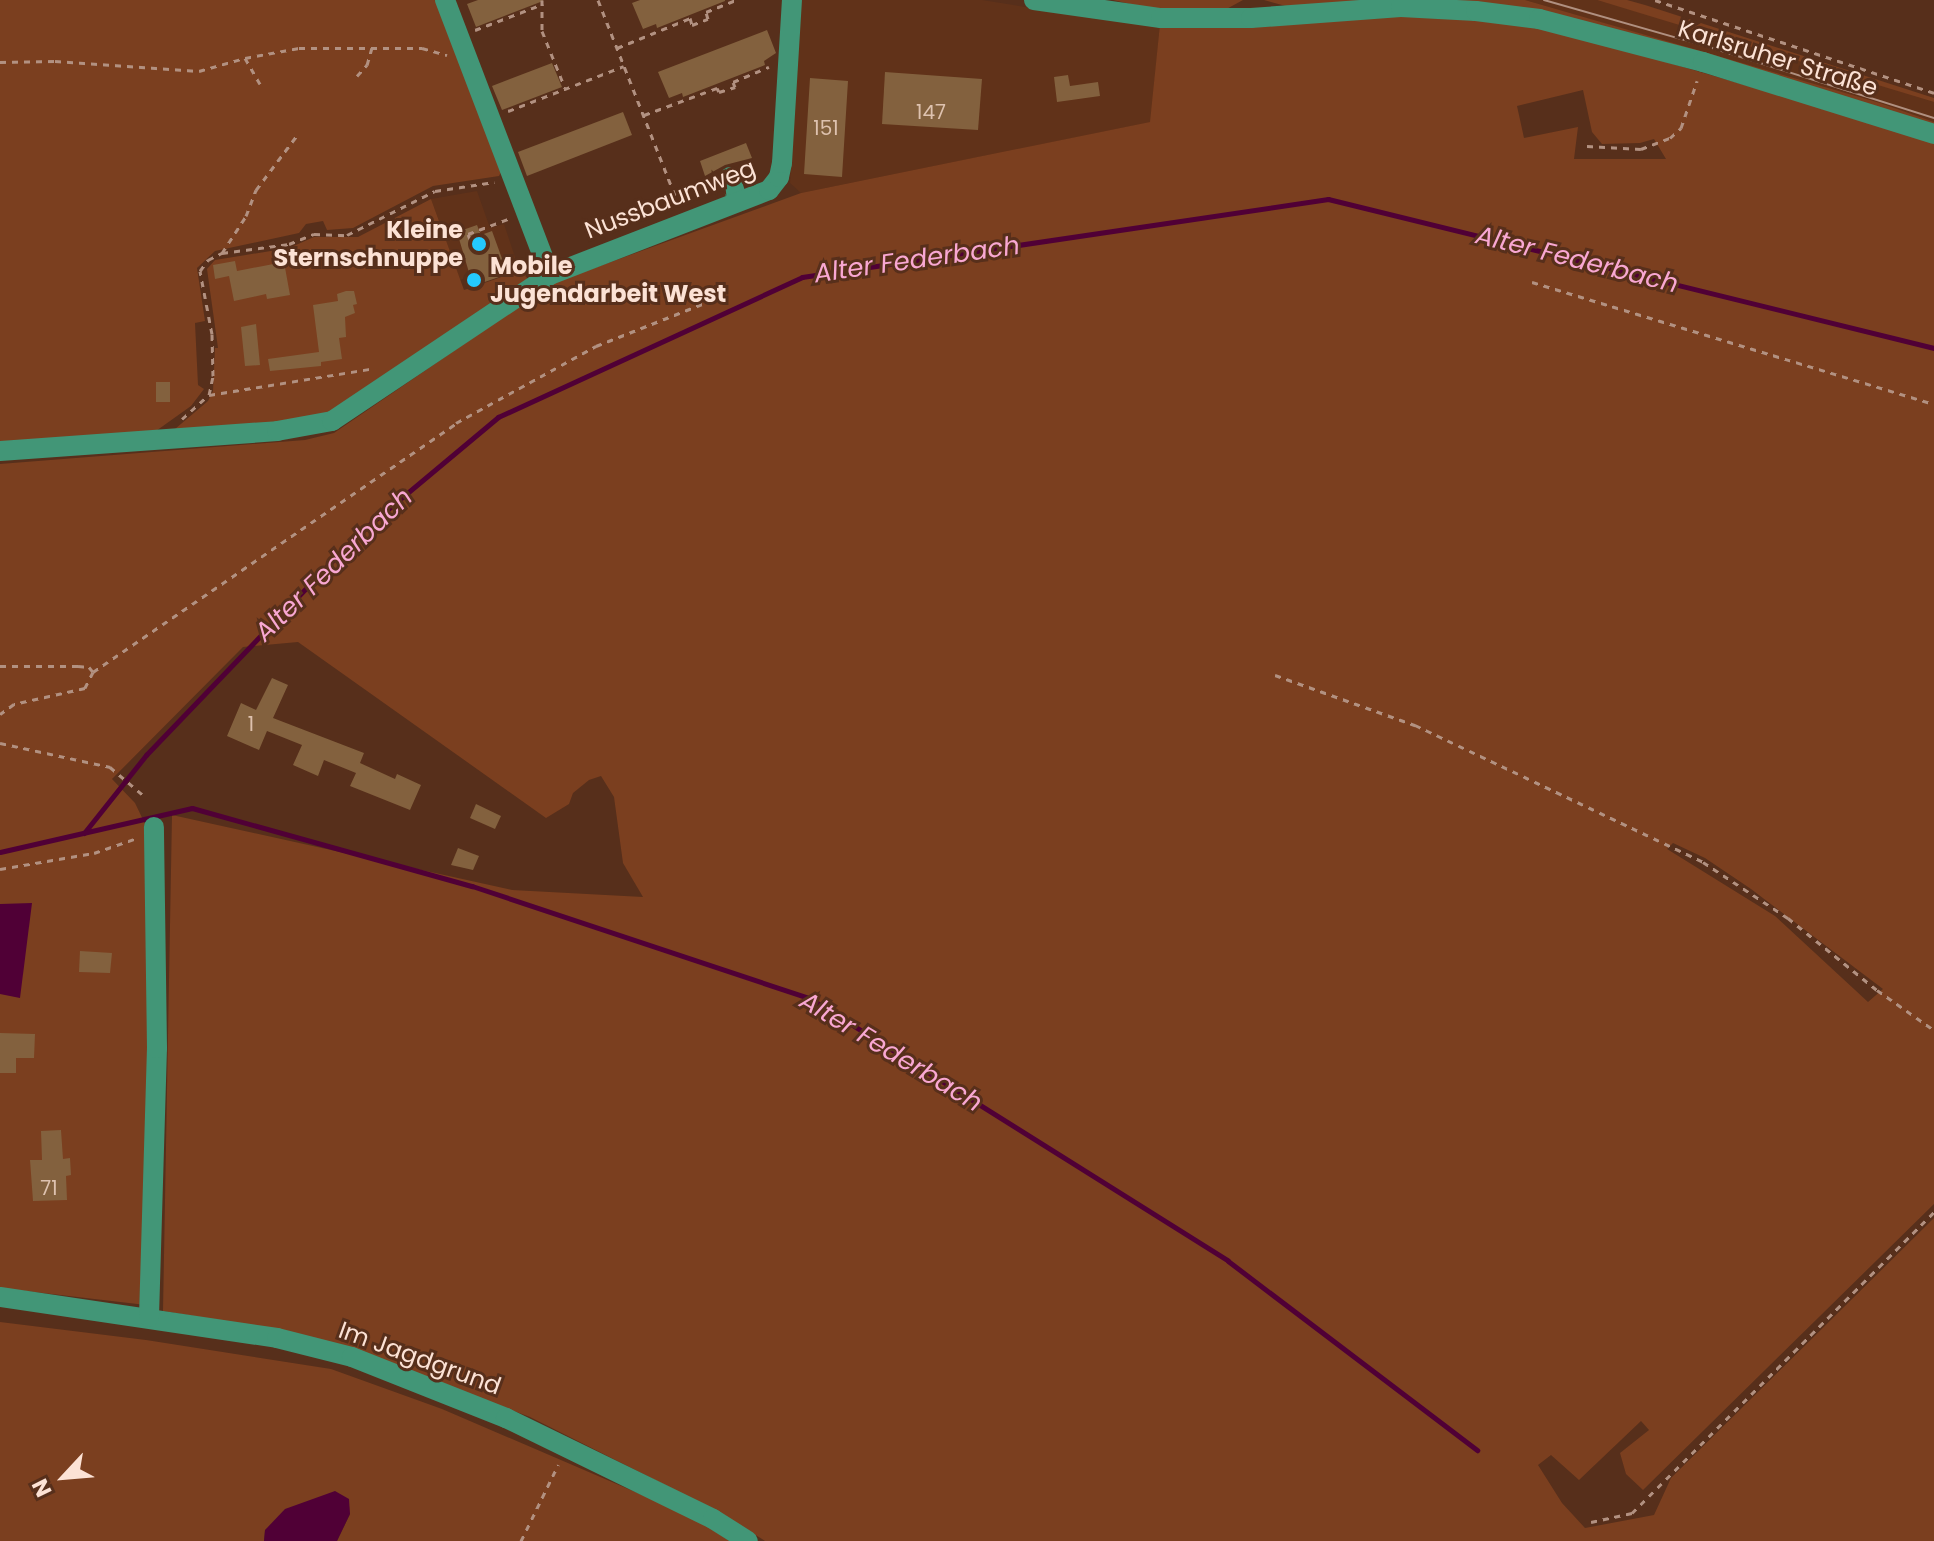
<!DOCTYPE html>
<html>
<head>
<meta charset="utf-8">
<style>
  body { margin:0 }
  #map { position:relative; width:1934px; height:1541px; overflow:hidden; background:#572f1b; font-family:Poppins,sans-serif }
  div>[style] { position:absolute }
  .built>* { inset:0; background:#613219 }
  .green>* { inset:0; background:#7b3f1f }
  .water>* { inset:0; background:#500036 }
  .stream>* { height:5px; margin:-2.5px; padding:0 2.5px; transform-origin:2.5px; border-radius:2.5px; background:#500036 }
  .building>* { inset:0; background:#83613e }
  .path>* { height:3px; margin-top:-1.5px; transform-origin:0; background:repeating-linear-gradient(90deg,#b29181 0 6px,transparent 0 12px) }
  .minor>* { height:20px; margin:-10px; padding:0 10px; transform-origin:10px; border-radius:10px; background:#429677 }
  .tram>* { height:2px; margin:-1px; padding:0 1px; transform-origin:1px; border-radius:1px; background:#b09080 }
  .dots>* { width:22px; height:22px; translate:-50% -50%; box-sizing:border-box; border:4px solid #572f1b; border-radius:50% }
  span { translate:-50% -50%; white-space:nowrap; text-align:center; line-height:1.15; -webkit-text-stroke:6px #572f1b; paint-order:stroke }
  .number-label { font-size:20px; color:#dec2af }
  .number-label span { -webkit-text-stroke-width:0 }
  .street-label { font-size:24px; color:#fce2d5 }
  .poi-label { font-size:24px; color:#fce2d5; font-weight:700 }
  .right { translate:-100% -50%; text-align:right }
  .left { translate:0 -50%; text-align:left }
  .water-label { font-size:26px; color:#f8a7d2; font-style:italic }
  .north { position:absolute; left:24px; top:1437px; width:80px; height:80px; -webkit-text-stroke:6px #572f1b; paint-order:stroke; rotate:244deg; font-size:22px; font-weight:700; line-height:32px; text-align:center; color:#fce2d5 }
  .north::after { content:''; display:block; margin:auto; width:28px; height:36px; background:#fce2d5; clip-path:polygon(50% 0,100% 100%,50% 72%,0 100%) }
</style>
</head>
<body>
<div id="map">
  <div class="built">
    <div style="clip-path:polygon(800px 0,982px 0,1095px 18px,1160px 24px,1151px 122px,801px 193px,790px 183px)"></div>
    <div style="clip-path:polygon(1525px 0,1597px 0,1753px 45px,1934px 102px,1934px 122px)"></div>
    <div style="clip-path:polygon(477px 191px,490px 228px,504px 224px,516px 260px,460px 280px,431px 199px)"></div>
  </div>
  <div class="green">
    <div style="clip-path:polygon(0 0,437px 0,501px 172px,499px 176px,433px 186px,353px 228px,327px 230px,323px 221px,306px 224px,299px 233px,215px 251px,197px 268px,205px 321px,195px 323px,198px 385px,204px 389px,191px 406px,149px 436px,0 447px)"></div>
    <div style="clip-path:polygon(1113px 0,1243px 0,1221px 12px,1160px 11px)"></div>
    <div style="clip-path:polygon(1264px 0,1525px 0,1880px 103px,1934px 122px,1934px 131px,1570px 21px,1293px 8px)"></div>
    <div style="clip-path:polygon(1597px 0,1627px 0,1645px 5px,1934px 98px,1934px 102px)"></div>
    <div style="clip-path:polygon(evenodd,1396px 16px,1466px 17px,1546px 27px,1934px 140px,1934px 1204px,1643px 1490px,1626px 1474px,1620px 1453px,1649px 1430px,1641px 1421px,1579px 1480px,1551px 1455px,1538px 1465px,1562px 1503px,1585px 1528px,1654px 1515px,1671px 1478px,1934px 1218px,1934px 1541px,765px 1541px,719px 1512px,530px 1417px,346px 1349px,267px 1328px,163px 1311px,172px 815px,512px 890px,643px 897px,623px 863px,614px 797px,601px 776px,589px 780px,573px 793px,569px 804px,546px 818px,298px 642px,243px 647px,112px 779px,135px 803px,147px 828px,151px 888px,146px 1305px,0 1288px,0 464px,305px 440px,334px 433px,553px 283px,801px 193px,1150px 122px,1160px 24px,1396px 16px,1583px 90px,1592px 132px,1602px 144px,1640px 143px,1654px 139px,1666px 159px,1574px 159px,1578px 127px,1524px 138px,1517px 106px,1583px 90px,1396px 16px,1673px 843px,1705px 858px,1751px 889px,1883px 989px,1868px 1002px,1775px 916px,1667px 849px,1673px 843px)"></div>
    <div style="clip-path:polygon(431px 199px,464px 290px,513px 273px,510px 262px,520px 259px,529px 284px,332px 416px,275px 428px,175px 429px,208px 401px,213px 391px,215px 348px,218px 348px,207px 269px,215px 260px,289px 248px,314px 237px,358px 237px)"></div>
    <div style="clip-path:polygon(0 1322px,146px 1340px,331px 1369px,442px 1409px,691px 1516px,730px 1541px,337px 1541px,350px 1514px,265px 1530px,264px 1541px,0 1541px)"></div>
  </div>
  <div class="water">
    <div style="clip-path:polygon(32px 903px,20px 998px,0 994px,0 904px)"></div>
    <div style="clip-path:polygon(335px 1491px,349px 1499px,350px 1514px,337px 1541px,264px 1541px,265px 1530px,285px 1509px)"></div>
  </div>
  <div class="stream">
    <div style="left:84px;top:833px;width:100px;rotate:-51.5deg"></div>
    <div style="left:146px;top:755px;width:305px;rotate:-46.2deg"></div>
    <div style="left:357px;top:535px;width:184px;rotate:-39.9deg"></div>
    <div style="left:498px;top:417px;width:335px;rotate:-24.7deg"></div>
    <div style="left:802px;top:277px;width:532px;rotate:-8.43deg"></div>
    <div style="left:1328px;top:199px;width:624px;rotate:13.81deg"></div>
    <div style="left:0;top:852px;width:197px;rotate:-12.9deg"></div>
    <div style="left:192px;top:808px;width:291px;rotate:15.6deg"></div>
    <div style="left:472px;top:886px;width:357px;rotate:18.4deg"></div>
    <div style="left:811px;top:999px;width:492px;rotate:32.1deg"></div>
    <div style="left:1228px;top:1261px;width:313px;rotate:37.2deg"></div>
  </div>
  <div class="building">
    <div style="clip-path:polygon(478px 0,543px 0,543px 1px,476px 27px,467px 4px)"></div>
    <div style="clip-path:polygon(640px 0,725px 0,725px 1px,657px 28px,656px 24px,643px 29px,632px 3px)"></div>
    <div style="clip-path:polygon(767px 30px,776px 53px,764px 61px,765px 65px,683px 97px,682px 93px,669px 98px,658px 72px)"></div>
    <div style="clip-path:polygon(552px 63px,562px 87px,502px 110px,492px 86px)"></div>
    <div style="clip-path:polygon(885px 72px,982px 79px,978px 130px,882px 124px)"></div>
    <div style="clip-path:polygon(1068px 75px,1070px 86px,1098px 82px,1100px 96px,1057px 102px,1054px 77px)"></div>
    <div style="clip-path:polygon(810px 78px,848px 81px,842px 177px,804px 174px)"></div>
    <div style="clip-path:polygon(623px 112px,632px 135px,527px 176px,518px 152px)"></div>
    <div style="clip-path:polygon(746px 143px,752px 158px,725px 165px,705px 176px,700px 161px)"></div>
    <div style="clip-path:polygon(477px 225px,481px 235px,492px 231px,504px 264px,498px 266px,502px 276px,473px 286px,457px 232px)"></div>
    <div style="clip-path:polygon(235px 261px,237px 271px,284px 262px,290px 295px,267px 299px,266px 294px,234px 301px,229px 276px,215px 279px,213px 265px)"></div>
    <div style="clip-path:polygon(346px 291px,354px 291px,357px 304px,353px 305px,355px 313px,345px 317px,346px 337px,339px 338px,342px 359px,321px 362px,321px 366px,270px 371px,268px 359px,319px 352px,313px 305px,338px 301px,337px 294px)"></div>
    <div style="clip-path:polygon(256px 324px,260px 365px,245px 366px,241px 327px)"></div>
    <div style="clip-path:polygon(156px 382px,170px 382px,170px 402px,156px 402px)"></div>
    <div style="clip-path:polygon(272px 678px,288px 685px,273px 718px,364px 753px,360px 763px,395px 779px,397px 774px,421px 785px,410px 810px,350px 786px,356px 773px,324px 760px,318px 776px,293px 765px,302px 745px,267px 731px,259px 750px,227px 736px,241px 703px,256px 710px)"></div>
    <div style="clip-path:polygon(476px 804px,501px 816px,495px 829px,470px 818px)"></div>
    <div style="clip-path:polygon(458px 848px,479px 856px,473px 870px,451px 865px)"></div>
    <div style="clip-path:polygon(80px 951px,112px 953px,110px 973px,79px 972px)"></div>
    <div style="clip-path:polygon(0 1033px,35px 1034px,34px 1058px,16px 1058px,16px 1073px,0 1073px)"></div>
    <div style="clip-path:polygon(61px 1130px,63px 1159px,70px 1158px,71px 1175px,66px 1176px,67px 1200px,33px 1201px,30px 1160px,42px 1160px,41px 1131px)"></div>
  </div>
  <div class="path">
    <div style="left:542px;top:0;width:31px;rotate:90deg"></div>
    <div style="left:542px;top:31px;width:61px;rotate:68deg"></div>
    <div style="left:598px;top:0;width:221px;rotate:68.5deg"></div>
    <div style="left:1655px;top:0;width:294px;rotate:18.4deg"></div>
    <div style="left:475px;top:30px;width:73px;rotate:-20.9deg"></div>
    <div style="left:617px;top:48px;width:79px;rotate:-22.3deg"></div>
    <div style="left:690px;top:18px;width:7px;rotate:74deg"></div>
    <div style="left:692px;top:25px;width:17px;rotate:-21deg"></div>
    <div style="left:708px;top:19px;width:7px;rotate:-106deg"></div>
    <div style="left:706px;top:12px;width:32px;rotate:-22deg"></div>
    <div style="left:245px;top:58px;width:55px;rotate:-10.5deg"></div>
    <div style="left:299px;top:48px;width:123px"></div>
    <div style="left:422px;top:48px;width:26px;rotate:16deg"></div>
    <div style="left:0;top:62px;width:55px;rotate:-1deg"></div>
    <div style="left:55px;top:61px;width:144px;rotate:4deg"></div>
    <div style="left:199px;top:71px;width:48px;rotate:-15.8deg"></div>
    <div style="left:245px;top:58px;width:30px;rotate:60deg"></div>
    <div style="left:357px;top:76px;width:15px;rotate:-48deg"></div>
    <div style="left:367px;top:65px;width:19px;rotate:-74deg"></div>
    <div style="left:508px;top:111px;width:124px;rotate:-21.2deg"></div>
    <div style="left:644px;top:115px;width:78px;rotate:-20.3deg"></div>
    <div style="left:717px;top:88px;width:4px;rotate:63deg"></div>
    <div style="left:719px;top:92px;width:17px;rotate:-17deg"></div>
    <div style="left:735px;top:87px;width:5px;rotate:-112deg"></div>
    <div style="left:733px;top:82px;width:39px;rotate:-23deg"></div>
    <div style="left:1587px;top:146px;width:54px;rotate:3.2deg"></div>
    <div style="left:1641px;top:149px;width:31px;rotate:-21deg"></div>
    <div style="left:1670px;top:138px;width:15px;rotate:-42deg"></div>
    <div style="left:1681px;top:128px;width:50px;rotate:-71.2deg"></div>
    <div style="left:470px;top:239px;width:5px;rotate:-112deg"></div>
    <div style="left:468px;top:234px;width:43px;rotate:-20.6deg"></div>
    <div style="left:222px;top:253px;width:44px;rotate:-57deg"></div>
    <div style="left:246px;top:216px;width:28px;rotate:-69deg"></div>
    <div style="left:256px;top:190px;width:70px;rotate:-53.1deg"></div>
    <div style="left:1532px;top:282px;width:420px;rotate:16.9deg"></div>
    <div style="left:209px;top:395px;width:168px;rotate:-9.2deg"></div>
    <div style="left:182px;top:419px;width:36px;rotate:-42deg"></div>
    <div style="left:209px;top:395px;width:19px;rotate:-78deg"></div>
    <div style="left:213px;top:376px;width:42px;rotate:-91.4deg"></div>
    <div style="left:212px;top:334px;width:64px;rotate:-100.8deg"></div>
    <div style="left:200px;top:271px;width:14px;rotate:-54deg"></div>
    <div style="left:208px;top:260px;width:16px;rotate:-27deg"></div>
    <div style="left:222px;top:253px;width:68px;rotate:-7.7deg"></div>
    <div style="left:289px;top:244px;width:27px;rotate:-22deg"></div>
    <div style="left:314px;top:234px;width:33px;rotate:2deg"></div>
    <div style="left:347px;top:235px;width:98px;rotate:-26.6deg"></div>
    <div style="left:435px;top:191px;width:60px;rotate:-8.7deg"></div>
    <div style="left:0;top:666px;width:78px"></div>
    <div style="left:78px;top:666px;width:11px;rotate:5deg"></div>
    <div style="left:89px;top:667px;width:6px;rotate:51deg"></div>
    <div style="left:93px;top:672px;width:18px;rotate:117deg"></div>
    <div style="left:85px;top:688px;width:73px;rotate:167.3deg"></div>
    <div style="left:14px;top:704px;width:17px;rotate:144deg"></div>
    <div style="left:93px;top:672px;width:440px;rotate:-34.4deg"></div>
    <div style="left:456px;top:423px;width:160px;rotate:-28.8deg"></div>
    <div style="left:596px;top:346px;width:125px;rotate:-21.6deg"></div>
    <div style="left:1275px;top:675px;width:149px;rotate:19.7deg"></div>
    <div style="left:1415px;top:725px;width:319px;rotate:25.4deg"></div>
    <div style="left:1703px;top:862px;width:102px;rotate:33.4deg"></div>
    <div style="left:1788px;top:918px;width:114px;rotate:39deg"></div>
    <div style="left:1877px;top:990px;width:70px;rotate:35.1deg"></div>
    <div style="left:0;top:743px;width:113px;rotate:12.3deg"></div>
    <div style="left:110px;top:767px;width:43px;rotate:40.3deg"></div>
    <div style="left:0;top:869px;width:95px;rotate:-9.7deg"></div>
    <div style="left:94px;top:853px;width:46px;rotate:-19.2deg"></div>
    <div style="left:1591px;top:1522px;width:42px;rotate:-12.4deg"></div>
    <div style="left:1632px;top:1513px;width:426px;rotate:-44.9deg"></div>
    <div style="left:521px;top:1541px;width:85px;rotate:-64deg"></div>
  </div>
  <div class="minor">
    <div style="left:445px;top:0;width:294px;rotate:69.1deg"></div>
    <div style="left:1034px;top:0;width:128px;rotate:8.1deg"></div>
    <div style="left:1161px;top:18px;width:90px"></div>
    <div style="left:1251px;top:18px;width:150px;rotate:-4.2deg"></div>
    <div style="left:1401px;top:7px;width:75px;rotate:3.1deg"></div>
    <div style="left:1476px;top:11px;width:64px;rotate:7.2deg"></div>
    <div style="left:1539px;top:19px;width:170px;rotate:14.7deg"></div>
    <div style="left:1703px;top:62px;width:242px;rotate:17.3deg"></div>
    <div style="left:730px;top:177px;width:25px;rotate:72deg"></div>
    <div style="left:0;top:451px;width:278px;rotate:-4.1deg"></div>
    <div style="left:277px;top:431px;width:56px;rotate:-10.3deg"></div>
    <div style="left:332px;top:421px;width:262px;rotate:-33.8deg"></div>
    <div style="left:550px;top:275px;width:235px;rotate:-21.2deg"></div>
    <div style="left:769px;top:190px;width:16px;rotate:-52deg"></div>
    <div style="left:779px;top:177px;width:14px;rotate:-78deg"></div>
    <div style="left:782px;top:163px;width:163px;rotate:-86.5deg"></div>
    <div style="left:0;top:1297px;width:280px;rotate:8.4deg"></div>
    <div style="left:277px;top:1338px;width:77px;rotate:14.2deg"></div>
    <div style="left:352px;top:1357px;width:166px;rotate:21.6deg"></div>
    <div style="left:506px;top:1418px;width:230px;rotate:26deg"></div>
    <div style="left:713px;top:1519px;width:41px;rotate:32.2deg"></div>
    <div style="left:149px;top:1317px;width:269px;rotate:-88.3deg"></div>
    <div style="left:157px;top:1048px;width:221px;rotate:-90.8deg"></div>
  </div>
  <div class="tram">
    <div style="left:1544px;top:0;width:172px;rotate:15.9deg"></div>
    <div style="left:1709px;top:47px;width:236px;rotate:17.5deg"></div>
  </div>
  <div class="dots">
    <div style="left:479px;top:244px;background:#24c9fe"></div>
    <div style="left:474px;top:280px;background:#24c9fe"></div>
  </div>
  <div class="number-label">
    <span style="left:931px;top:112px">147</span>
    <span style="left:826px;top:128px">151</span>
    <span style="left:251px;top:724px">1</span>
    <span style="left:49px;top:1188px">71</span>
  </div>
  <div class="street-label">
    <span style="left:1778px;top:58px;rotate:17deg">Karlsruher Straße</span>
    <span style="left:670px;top:199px;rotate:-21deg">Nussbaumweg</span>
    <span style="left:420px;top:1358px;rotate:20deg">Im Jagdgrund</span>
  </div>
  <div class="poi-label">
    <span class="right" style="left:463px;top:244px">Kleine<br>Sternschnuppe</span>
    <span class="left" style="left:490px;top:280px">Mobile<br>Jugendarbeit West</span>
  </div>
  <div class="water-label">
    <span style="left:917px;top:260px;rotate:-8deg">Alter Federbach</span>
    <span style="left:1577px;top:260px;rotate:14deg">Alter Federbach</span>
    <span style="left:334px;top:565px;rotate:-44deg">Alter Federbach</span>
    <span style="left:891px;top:1052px;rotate:31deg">Alter Federbach</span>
  </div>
  <div class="north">N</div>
</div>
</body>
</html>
